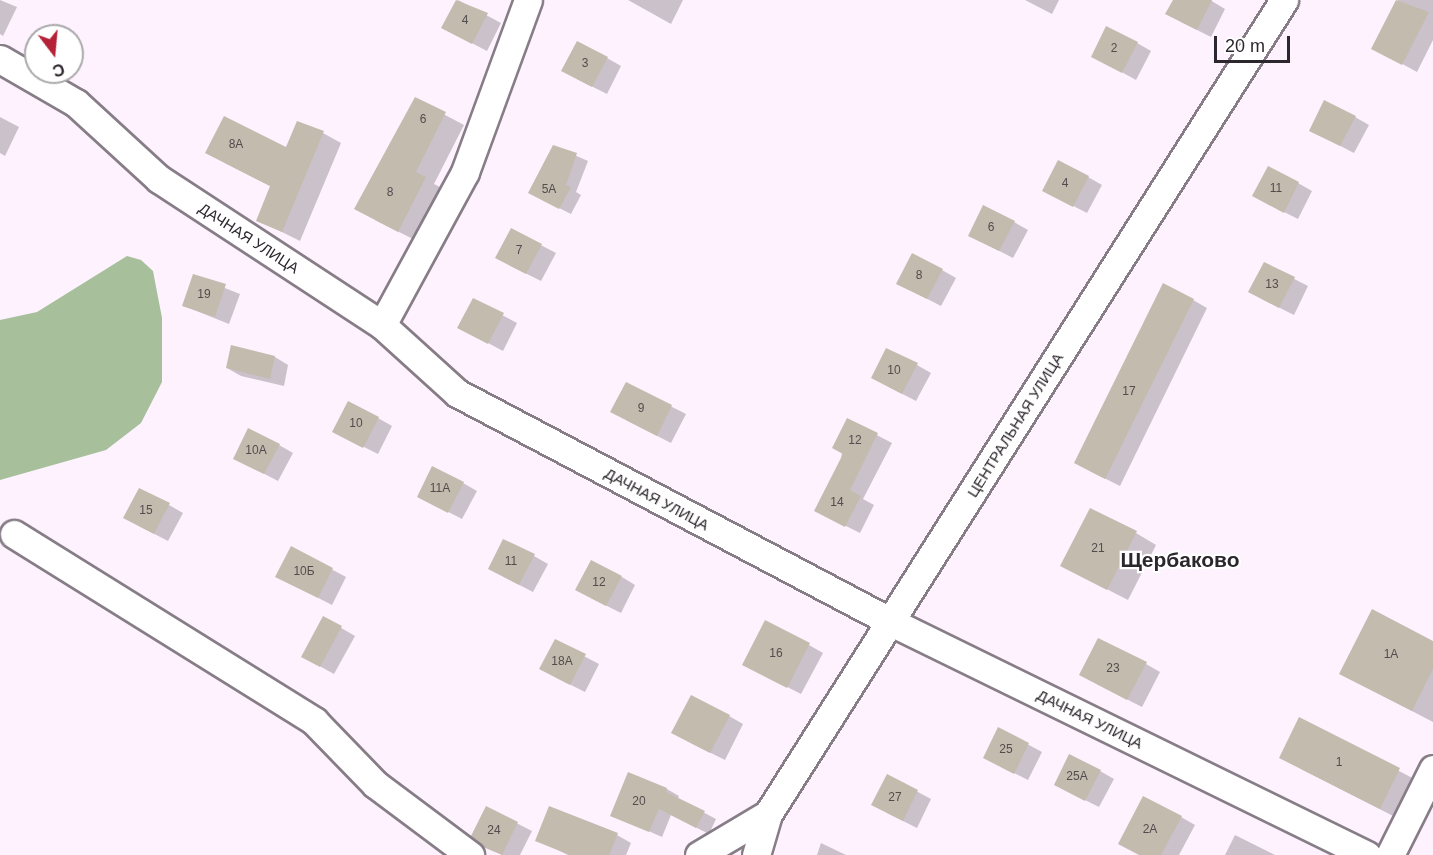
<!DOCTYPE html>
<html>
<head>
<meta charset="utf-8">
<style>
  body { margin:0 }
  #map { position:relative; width:1433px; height:855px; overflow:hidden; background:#fdf2fd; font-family:Helvetica,sans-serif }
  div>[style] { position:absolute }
  .forest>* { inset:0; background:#a7bf9a }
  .shadow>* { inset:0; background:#0003 }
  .building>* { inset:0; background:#c4bbaf }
  .roads { filter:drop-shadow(2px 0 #877d87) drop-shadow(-2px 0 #877d87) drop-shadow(0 2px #877d87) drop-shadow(0 -2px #877d87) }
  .minor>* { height:27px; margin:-13.5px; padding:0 13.5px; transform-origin:13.5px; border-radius:13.5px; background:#fff }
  span { translate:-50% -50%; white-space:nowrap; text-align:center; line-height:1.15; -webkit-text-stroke:4.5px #fff; paint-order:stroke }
  .number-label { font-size:12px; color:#524c4d }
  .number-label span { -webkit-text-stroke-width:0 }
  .street-label { font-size:15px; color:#2c272c }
  .district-label { font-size:21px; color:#2c272c; font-weight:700 }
  .north { position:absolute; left:24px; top:24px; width:60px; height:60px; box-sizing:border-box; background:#fff; border:2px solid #aba9ab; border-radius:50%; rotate:164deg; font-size:16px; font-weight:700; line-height:24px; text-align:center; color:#2c272c }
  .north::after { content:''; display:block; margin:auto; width:21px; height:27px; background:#b42237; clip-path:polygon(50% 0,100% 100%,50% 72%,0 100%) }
  .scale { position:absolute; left:1214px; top:36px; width:76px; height:27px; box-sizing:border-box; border:3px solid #2c272c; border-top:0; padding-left:8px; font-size:18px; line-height:21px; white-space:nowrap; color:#2c272c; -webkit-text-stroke:4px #fff; paint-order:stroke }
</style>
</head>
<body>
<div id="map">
  <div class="forest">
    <div style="clip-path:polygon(127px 256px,141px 260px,153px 271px,162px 318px,162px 382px,141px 423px,106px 450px,0 480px,0 320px,37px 312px)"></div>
  </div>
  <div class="shadow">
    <div style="clip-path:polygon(0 0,17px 7px,3px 36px,0 34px)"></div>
    <div style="clip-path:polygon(458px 0,501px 23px,487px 51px,443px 28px)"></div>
    <div style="clip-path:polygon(628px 0,683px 0,671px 24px)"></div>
    <div style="clip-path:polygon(1025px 0,1059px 0,1052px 14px)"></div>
    <div style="clip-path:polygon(1175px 0,1210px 0,1225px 9px,1211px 37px,1181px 22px)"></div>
    <div style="clip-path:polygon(1398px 0,1433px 0,1433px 40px,1417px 72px,1373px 48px)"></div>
    <div style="clip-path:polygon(1137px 43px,1151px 51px,1136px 80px,1107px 64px)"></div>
    <div style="clip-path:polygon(607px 58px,621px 66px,607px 94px,577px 79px)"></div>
    <div style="clip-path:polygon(415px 99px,464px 125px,434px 184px,444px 189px,417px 241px,375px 220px)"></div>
    <div style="clip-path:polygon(0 117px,19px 127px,5px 156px,0 153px)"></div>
    <div style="clip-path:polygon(1355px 117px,1369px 125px,1354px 153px,1325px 138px)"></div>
    <div style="clip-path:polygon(323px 133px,341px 143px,300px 241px,258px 220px,272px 187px,225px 163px,287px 149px)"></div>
    <div style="clip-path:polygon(554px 146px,588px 161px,576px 192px,581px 195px,571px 214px,541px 199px)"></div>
    <div style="clip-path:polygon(1088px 177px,1102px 185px,1087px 213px,1058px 198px)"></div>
    <div style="clip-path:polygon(1298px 183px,1312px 191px,1298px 219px,1268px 204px)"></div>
    <div style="clip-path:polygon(1014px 222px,1028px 230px,1013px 258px,984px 243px)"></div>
    <div style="clip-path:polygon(512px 230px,556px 253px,541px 281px,511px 266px)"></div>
    <div style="clip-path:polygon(1265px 264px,1308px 286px,1294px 315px,1264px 300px)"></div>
    <div style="clip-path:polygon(942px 270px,956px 278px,941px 306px,912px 291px)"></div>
    <div style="clip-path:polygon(194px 276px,240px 294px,229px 324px,184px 306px)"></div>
    <div style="clip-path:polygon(474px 300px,517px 323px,503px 351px,473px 335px)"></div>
    <div style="clip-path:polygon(1193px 300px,1207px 308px,1120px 486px,1090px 471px)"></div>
    <div style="clip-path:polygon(275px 357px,288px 365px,284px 386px,241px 376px,227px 368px)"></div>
    <div style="clip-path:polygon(917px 365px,931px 373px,916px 401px,887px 386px)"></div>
    <div style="clip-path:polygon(627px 384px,686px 414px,671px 443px,626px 420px)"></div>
    <div style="clip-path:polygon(378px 418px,392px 426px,378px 454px,348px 439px)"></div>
    <div style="clip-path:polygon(848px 420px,892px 443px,863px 499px,874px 505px,860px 533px,830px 518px)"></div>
    <div style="clip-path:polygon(279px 445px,293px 453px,278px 481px,249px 466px)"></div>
    <div style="clip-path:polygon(463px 483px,477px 491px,462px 519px,433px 504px)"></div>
    <div style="clip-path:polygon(169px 505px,183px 513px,168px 541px,139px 526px)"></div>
    <div style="clip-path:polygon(1136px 533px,1156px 545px,1128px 600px,1083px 577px)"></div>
    <div style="clip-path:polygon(292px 548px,346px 577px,332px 605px,291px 584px)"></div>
    <div style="clip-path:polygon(534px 556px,548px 564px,533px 592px,504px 577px)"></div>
    <div style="clip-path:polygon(622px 577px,635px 585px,621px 613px,591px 598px)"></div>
    <div style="clip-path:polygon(324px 618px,355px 636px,334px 674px,303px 657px)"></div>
    <div style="clip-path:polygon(555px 641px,599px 664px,585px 692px,555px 677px)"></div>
    <div style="clip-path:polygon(1433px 642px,1433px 722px,1362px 685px)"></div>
    <div style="clip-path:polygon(809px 645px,823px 653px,801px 694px,758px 672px)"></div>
    <div style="clip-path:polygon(1146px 664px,1160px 672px,1142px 707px,1095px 683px)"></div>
    <div style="clip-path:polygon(729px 716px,743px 724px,725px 760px,687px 741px)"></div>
    <div style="clip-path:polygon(1300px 719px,1420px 782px,1401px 820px,1301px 769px)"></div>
    <div style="clip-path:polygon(999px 729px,1042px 752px,1028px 780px,998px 765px)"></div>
    <div style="clip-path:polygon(1100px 771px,1114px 779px,1099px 807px,1069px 792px)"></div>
    <div style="clip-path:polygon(629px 774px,667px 789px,679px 796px,678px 799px,716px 819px,709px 834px,671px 815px,662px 837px,612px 815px)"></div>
    <div style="clip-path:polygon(888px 776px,931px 799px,917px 828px,887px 813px)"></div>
    <div style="clip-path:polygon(487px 808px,532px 831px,520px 855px,502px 855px,473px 836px)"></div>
    <div style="clip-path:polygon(1181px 817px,1195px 825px,1179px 855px,1140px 855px)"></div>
    <div style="clip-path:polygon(617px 835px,631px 843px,626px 855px,568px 855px,537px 840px)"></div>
    <div style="clip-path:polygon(1235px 835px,1275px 855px,1225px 855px)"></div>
    <div style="clip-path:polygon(821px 843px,846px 855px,817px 855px)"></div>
  </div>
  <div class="building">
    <div style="clip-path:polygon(456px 0,488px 13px,472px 44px,441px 28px)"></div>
    <div style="clip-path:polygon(1173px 0,1212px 0,1197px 30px,1165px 14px)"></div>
    <div style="clip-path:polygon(1396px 0,1429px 12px,1402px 65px,1371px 49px)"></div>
    <div style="clip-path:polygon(1106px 26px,1138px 42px,1122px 73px,1091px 57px)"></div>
    <div style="clip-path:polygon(577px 41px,608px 57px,592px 87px,561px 71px)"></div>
    <div style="clip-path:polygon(415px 97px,446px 112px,416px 172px,426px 177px,398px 232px,354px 209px)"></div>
    <div style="clip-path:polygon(1324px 100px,1356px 116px,1340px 146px,1309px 131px)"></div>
    <div style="clip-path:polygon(224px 116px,286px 147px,297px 121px,324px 131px,282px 232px,256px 221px,270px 186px,205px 153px)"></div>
    <div style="clip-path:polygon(553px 145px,577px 153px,566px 185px,571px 187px,559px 209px,528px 193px)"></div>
    <div style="clip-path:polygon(1058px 160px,1089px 176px,1073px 207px,1042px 191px)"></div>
    <div style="clip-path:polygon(1268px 166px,1299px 182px,1284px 213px,1252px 196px)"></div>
    <div style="clip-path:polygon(983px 205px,1015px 221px,999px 251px,968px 236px)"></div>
    <div style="clip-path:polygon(511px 228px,542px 244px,526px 274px,495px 258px)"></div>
    <div style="clip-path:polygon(912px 253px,943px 269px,927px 299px,896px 284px)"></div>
    <div style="clip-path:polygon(1264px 262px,1295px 277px,1279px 308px,1248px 292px)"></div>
    <div style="clip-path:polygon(193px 274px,226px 284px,215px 317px,182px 306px)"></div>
    <div style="clip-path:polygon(1163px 283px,1194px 299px,1105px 479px,1074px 463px)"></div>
    <div style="clip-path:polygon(473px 298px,504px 313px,488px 344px,457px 328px)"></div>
    <div style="clip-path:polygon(231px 345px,275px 356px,270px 379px,226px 368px)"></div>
    <div style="clip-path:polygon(886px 348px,918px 363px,902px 394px,871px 378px)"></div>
    <div style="clip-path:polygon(626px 382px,672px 405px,657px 436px,610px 412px)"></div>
    <div style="clip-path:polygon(348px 401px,379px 417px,363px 448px,332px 432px)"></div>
    <div style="clip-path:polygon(847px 418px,878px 433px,850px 490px,861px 496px,845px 527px,814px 511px,843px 454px,832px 448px)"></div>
    <div style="clip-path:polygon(248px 428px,280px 444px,264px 474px,233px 459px)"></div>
    <div style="clip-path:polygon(432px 466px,464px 482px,448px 513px,417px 497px)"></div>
    <div style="clip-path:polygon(139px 488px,170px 503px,154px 534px,123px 518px)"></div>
    <div style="clip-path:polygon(1090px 508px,1137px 531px,1107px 590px,1060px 566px)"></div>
    <div style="clip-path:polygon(503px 539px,535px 554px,519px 585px,488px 569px)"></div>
    <div style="clip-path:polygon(291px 546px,333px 568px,318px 598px,275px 577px)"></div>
    <div style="clip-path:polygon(591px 560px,622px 576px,606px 606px,575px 590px)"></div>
    <div style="clip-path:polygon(1372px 609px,1433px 641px,1433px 669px,1412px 711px,1339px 674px)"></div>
    <div style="clip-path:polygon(323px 616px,342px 626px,320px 667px,301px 657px)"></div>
    <div style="clip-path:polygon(765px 620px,810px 643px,787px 688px,742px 665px)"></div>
    <div style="clip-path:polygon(1098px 638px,1147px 662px,1127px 700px,1079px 675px)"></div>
    <div style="clip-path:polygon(555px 639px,586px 654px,570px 685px,539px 669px)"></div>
    <div style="clip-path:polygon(691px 695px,730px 715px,710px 753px,671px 733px)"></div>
    <div style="clip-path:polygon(1299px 717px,1400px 768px,1380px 809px,1279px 758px)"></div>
    <div style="clip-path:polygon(998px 727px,1029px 743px,1014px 774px,983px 758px)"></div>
    <div style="clip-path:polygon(1069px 754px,1101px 770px,1085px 801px,1054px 785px)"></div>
    <div style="clip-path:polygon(628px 772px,667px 788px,666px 792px,705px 811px,696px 828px,659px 809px,649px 832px,610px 816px)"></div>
    <div style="clip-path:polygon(887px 774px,918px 790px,903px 821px,871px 805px)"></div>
    <div style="clip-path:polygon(1143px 796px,1182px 816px,1161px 855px,1139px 855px,1118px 844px)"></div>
    <div style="clip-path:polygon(486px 806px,518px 822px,502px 855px,483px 847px,471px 836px)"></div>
    <div style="clip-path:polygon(549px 806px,618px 833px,609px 855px,570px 855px,535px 841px)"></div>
  </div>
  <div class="roads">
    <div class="minor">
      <div style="left:0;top:59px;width:88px;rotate:30.1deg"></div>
      <div style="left:76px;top:103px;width:113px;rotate:42.5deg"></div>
      <div style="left:159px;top:179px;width:267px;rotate:33.2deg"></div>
      <div style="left:382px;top:325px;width:101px;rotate:42.2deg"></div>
      <div style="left:457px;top:393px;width:491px;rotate:27.8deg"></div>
      <div style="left:891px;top:622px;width:530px;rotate:26.08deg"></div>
      <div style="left:382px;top:325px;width:174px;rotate:-61.5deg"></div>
      <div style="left:465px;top:172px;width:183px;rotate:-69.9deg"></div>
      <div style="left:14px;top:534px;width:354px;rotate:31.9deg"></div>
      <div style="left:314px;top:721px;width:88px;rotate:45.9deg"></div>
      <div style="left:375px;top:784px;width:119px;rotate:36.8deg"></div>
      <div style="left:699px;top:855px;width:80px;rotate:-30.7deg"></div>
      <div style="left:756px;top:855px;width:43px;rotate:-73.7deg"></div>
      <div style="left:768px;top:814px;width:964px;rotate:-57.63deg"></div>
      <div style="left:1390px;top:855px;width:96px;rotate:-63.4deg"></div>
    </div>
  </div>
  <div class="number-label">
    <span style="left:465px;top:21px">4</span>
    <span style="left:1114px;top:49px">2</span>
    <span style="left:585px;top:64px">3</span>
    <span style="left:423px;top:120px">6</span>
    <span style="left:236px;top:145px">8А</span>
    <span style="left:1065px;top:184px">4</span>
    <span style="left:1276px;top:189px">11</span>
    <span style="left:549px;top:190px">5А</span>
    <span style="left:390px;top:193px">8</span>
    <span style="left:991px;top:228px">6</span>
    <span style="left:519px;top:251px">7</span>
    <span style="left:919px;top:276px">8</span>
    <span style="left:1272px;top:285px">13</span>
    <span style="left:204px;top:295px">19</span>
    <span style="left:894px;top:371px">10</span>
    <span style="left:1129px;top:392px">17</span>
    <span style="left:641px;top:409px">9</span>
    <span style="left:356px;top:424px">10</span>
    <span style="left:855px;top:441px">12</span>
    <span style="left:256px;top:451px">10А</span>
    <span style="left:440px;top:489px">11А</span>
    <span style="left:837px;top:503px">14</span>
    <span style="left:146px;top:511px">15</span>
    <span style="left:1098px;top:549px">21</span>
    <span style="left:511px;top:562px">11</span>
    <span style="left:304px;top:572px">10Б</span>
    <span style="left:599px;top:583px">12</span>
    <span style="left:776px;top:654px">16</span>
    <span style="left:1391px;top:655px">1А</span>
    <span style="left:562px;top:662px">18А</span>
    <span style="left:1113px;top:669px">23</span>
    <span style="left:1006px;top:750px">25</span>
    <span style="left:1339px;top:763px">1</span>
    <span style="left:1077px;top:777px">25А</span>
    <span style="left:895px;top:798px">27</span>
    <span style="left:639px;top:802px">20</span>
    <span style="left:1150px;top:830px">2А</span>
    <span style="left:494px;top:831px">24</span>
  </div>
  <div class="street-label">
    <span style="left:249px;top:238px;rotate:33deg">ДАЧНАЯ УЛИЦА</span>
    <span style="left:1015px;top:425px;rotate:-58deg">ЦЕНТРАЛЬНАЯ УЛИЦА</span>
    <span style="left:657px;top:499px;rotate:28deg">ДАЧНАЯ УЛИЦА</span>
    <span style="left:1090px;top:719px;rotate:26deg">ДАЧНАЯ УЛИЦА</span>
  </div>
  <div class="district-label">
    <span style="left:1180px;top:560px">Щербаково</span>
  </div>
  <div class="north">С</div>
  <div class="scale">20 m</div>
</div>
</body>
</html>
